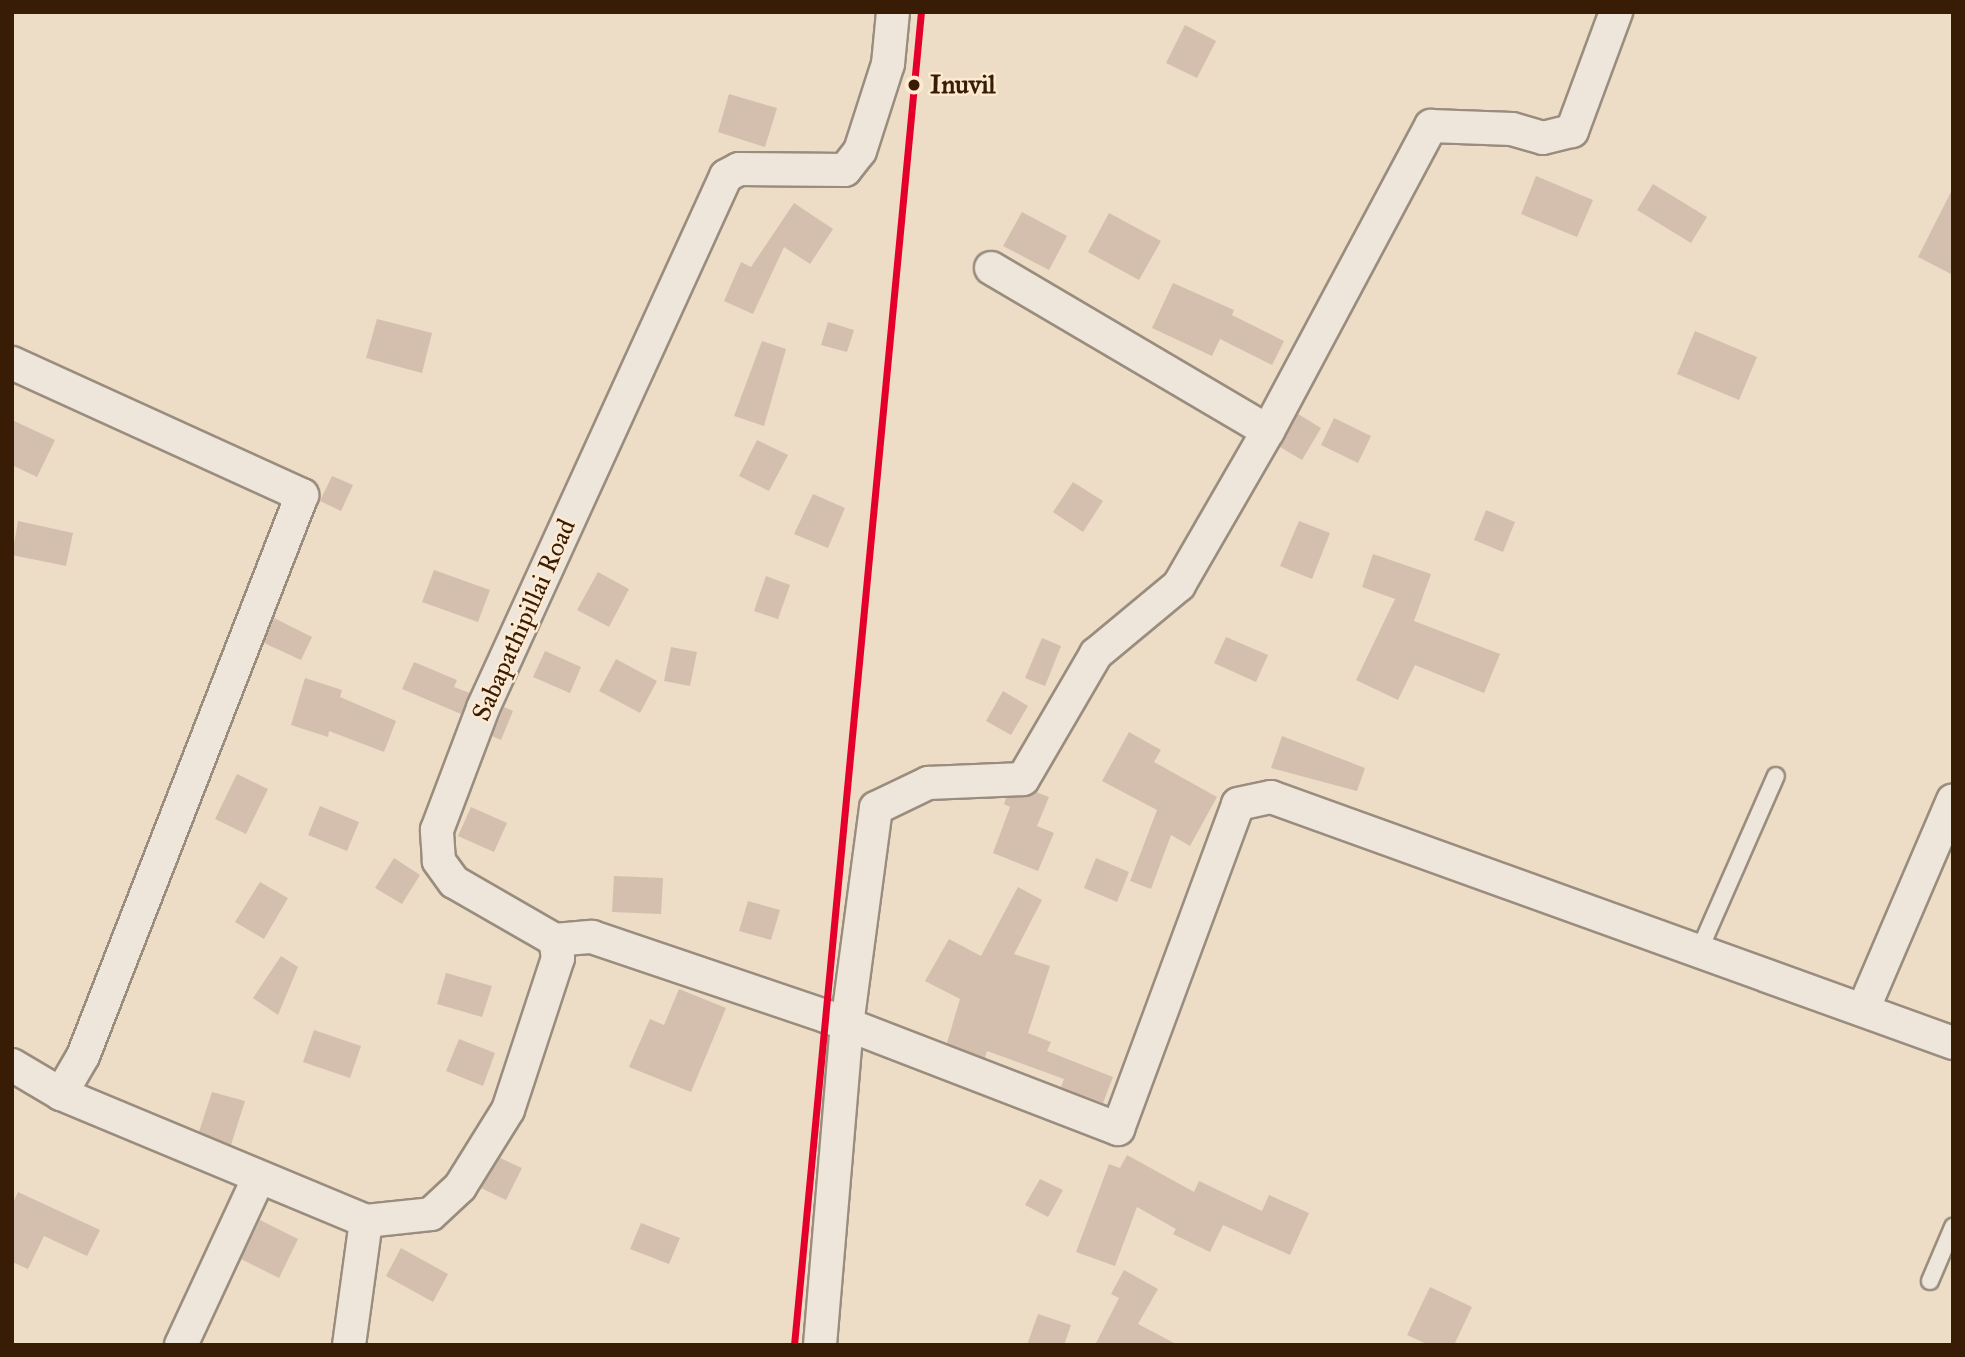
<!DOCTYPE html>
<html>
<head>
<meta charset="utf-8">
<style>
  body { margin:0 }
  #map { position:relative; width:1965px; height:1357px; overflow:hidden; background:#eddcc6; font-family:"IM FELL Great Primer",serif }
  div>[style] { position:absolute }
  .building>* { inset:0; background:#d4bfae }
  .roads { filter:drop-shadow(2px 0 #9a8d7e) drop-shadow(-2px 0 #9a8d7e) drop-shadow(0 2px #9a8d7e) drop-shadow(0 -2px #9a8d7e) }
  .lane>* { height:16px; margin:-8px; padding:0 8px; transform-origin:8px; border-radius:8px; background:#eee6db }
  .street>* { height:32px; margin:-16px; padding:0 16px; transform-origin:16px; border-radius:16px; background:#eee6db }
  .rail-1>* { height:7px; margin:-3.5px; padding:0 3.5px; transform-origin:3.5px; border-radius:3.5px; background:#e4002b }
  .dots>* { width:19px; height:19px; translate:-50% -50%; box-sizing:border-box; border:4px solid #fdead0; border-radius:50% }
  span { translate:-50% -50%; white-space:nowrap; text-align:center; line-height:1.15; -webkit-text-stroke:5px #fdead0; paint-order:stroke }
  .stop-label { font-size:26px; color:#381c06; font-weight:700 }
  .left { translate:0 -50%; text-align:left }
  .street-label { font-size:26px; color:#381c06 }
  .frame { position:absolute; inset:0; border:14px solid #381c06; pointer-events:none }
</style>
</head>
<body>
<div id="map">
  <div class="building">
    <div style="clip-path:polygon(1185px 25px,1216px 41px,1197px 78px,1166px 63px)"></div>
    <div style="clip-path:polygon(729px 94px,777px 108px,765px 147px,718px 132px)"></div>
    <div style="clip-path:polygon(1536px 176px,1593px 200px,1577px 237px,1521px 214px)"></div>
    <div style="clip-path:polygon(1653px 184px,1707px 217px,1691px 243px,1637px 210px)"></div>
    <div style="clip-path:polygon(1953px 188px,1953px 275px,1918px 257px)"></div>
    <div style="clip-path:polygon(794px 203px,833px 229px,810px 264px,784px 247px,753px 314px,724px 301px,741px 262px,751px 267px)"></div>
    <div style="clip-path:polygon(1022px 212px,1067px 236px,1049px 270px,1003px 246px)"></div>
    <div style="clip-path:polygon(1109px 213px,1161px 241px,1139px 280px,1088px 252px)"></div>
    <div style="clip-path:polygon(1173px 283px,1234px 310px,1232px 315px,1284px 341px,1272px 365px,1220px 339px,1212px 356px,1152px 328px)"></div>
    <div style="clip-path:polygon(377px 319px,432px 333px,422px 373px,366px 358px)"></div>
    <div style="clip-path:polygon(828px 322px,854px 330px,847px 352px,821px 345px)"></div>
    <div style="clip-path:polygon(1695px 331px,1757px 357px,1739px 400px,1677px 374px)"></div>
    <div style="clip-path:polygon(762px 341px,786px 349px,764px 426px,734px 416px)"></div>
    <div style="clip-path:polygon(1298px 414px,1321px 428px,1302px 460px,1280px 447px)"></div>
    <div style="clip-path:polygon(1334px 418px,1371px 436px,1358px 463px,1321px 445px)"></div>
    <div style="clip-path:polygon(12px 420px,55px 440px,37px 477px,12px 465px)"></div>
    <div style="clip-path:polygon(757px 440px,788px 455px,769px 491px,739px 476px)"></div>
    <div style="clip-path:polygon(332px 476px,353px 485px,341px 511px,320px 501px)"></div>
    <div style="clip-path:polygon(1073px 482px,1103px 501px,1083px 532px,1053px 512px)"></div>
    <div style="clip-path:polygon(813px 494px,845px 508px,828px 548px,794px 534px)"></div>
    <div style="clip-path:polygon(1486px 510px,1515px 522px,1503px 552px,1474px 540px)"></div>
    <div style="clip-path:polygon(18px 521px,73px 533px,66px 566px,12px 555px)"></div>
    <div style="clip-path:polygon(1299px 521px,1330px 533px,1312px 579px,1280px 566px)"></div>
    <div style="clip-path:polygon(1373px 554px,1431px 574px,1414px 621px,1500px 654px,1484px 693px,1415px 665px,1398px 700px,1356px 680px,1395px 599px,1362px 587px)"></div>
    <div style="clip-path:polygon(434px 570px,490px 590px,478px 622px,422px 602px)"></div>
    <div style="clip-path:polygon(598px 572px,629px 589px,609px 627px,577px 610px)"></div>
    <div style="clip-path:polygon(766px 576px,790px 585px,778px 619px,754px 611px)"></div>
    <div style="clip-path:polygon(274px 618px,312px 637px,301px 660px,264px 643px)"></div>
    <div style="clip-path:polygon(1226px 637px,1268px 655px,1256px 682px,1214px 663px)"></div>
    <div style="clip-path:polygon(1042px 638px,1061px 646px,1045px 686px,1025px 678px)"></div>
    <div style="clip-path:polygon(671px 647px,697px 652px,690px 686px,664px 681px)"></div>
    <div style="clip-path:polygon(545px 651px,581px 667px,570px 693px,533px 677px)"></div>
    <div style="clip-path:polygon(616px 659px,657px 681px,640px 713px,599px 691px)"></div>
    <div style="clip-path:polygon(414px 662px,457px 680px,454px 687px,470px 693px,461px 714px,402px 689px)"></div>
    <div style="clip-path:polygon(305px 678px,342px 690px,340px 697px,396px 721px,384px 752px,329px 731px,328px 737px,291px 725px)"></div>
    <div style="clip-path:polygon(1003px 691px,1028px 706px,1011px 735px,986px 721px)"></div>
    <div style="clip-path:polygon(504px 707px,513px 711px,501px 740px,492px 736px)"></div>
    <div style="clip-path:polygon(1129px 732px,1161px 750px,1154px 762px,1217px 797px,1190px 846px,1171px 835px,1151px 889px,1130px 881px,1157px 810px,1102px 781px)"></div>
    <div style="clip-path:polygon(1282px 736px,1365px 768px,1357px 791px,1271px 768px)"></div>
    <div style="clip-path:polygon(237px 774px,268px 789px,246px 834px,215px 819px)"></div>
    <div style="clip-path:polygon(1036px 792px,1049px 797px,1037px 826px,1054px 833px,1038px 871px,993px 853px,1010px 807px,1004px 804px,1006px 798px)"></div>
    <div style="clip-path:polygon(320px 806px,359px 822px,347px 851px,308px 835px)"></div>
    <div style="clip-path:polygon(471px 807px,507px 823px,494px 852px,458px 836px)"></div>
    <div style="clip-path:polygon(394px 858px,420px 875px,402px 904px,375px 888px)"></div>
    <div style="clip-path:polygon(1096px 858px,1129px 872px,1117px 902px,1084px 888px)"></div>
    <div style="clip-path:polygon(614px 876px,663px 878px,661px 914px,612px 912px)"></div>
    <div style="clip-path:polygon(260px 882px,288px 898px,264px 939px,235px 922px)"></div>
    <div style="clip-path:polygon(1018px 887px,1042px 900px,1014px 954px,1050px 966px,1028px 1033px,1051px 1042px,1047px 1051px,1113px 1077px,1103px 1103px,1061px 1087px,1064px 1079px,987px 1051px,985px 1058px,947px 1043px,960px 999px,925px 981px,949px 939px,981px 956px)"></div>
    <div style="clip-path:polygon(748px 901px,780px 910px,771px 940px,739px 931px)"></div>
    <div style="clip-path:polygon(281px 956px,298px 967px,278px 1015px,253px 998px)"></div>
    <div style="clip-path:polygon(446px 973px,492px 986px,482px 1017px,437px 1004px)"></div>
    <div style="clip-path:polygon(679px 989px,726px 1008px,691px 1092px,629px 1067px,650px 1019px,664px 1025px)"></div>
    <div style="clip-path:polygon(314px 1030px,361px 1046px,350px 1078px,303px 1062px)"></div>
    <div style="clip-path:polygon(459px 1039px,495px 1053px,483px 1086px,446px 1071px)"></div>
    <div style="clip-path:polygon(212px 1092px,245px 1101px,231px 1145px,199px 1132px)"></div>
    <div style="clip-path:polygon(1127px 1155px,1194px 1192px,1199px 1181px,1262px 1211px,1269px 1195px,1309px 1213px,1290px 1255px,1223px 1225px,1210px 1252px,1173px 1234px,1176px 1229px,1137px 1207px,1115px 1266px,1076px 1252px,1109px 1164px,1120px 1168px)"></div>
    <div style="clip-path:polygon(500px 1158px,522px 1168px,506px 1200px,481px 1188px)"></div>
    <div style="clip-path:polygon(1040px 1179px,1063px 1190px,1048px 1217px,1025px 1205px)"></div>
    <div style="clip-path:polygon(18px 1192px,100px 1230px,87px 1256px,44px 1236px,28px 1269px,12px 1262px,12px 1205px)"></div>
    <div style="clip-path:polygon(260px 1220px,298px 1239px,279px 1278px,241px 1259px)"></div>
    <div style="clip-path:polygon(641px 1223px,680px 1238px,669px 1264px,630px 1249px)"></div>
    <div style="clip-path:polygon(401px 1248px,448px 1274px,433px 1302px,386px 1276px)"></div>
    <div style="clip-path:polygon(1124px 1270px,1158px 1289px,1138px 1324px,1178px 1345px,1095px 1345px,1119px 1298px,1111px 1294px)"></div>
    <div style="clip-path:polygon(1430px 1287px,1472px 1307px,1454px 1345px,1429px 1345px,1407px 1335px)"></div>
    <div style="clip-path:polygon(1038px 1314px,1071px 1325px,1064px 1345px,1027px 1345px)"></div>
  </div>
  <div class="roads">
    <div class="lane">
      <div style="left:1699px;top:951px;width:191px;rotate:-66.3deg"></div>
      <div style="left:1930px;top:1281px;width:59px;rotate:-66.9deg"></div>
    </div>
    <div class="street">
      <div style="left:991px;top:268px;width:321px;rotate:30.5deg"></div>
      <div style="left:12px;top:363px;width:319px;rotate:24.5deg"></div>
      <div style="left:302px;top:495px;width:602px;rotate:111.32deg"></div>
      <div style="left:83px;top:1056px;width:44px;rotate:120.1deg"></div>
      <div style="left:555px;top:940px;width:37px;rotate:-5deg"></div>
      <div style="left:592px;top:937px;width:249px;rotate:18.7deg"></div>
      <div style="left:828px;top:1017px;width:311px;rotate:21.1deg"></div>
      <div style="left:1118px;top:1129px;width:346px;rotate:-69.7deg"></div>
      <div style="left:1238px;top:804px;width:34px;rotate:-12deg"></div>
      <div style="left:1271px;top:797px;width:725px;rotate:19.83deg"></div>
      <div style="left:1863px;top:1010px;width:228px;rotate:-66.8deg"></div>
      <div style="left:12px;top:1065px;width:57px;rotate:30.6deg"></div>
      <div style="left:61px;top:1094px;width:330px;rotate:22.6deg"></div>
      <div style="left:366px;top:1221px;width:125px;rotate:97.8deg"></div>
      <div style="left:366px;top:1221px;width:65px;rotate:-6.1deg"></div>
      <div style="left:431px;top:1214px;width:40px;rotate:-43deg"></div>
      <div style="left:460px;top:1187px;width:91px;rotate:-58.1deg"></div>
      <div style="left:508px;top:1110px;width:160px;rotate:-71.8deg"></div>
      <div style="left:558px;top:958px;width:18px;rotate:-99deg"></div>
      <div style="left:555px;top:940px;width:116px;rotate:-150.1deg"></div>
      <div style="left:454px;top:882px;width:26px;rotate:-126deg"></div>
      <div style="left:439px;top:861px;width:31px;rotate:-94deg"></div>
      <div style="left:437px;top:830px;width:130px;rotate:-69.3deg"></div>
      <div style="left:483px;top:708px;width:585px;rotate:-65.45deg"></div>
      <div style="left:726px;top:176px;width:15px;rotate:-28deg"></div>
      <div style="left:739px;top:169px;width:106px;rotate:0.5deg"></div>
      <div style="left:845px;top:170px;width:24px;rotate:-52deg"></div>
      <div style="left:860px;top:151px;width:91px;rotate:-72.2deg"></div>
      <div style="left:888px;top:64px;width:52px;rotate:-84.5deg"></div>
      <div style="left:181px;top:1345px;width:185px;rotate:-65.1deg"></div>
      <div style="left:820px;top:1345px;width:321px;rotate:-85.2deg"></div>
      <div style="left:847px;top:1025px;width:219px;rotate:-82.4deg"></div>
      <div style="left:876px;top:808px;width:58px;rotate:-25.7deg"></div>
      <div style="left:928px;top:783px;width:95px;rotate:-2.4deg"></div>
      <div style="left:1023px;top:779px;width:145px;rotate:-59.7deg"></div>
      <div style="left:1096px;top:654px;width:108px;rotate:-39.7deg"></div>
      <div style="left:1179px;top:585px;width:178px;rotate:-60deg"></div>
      <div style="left:1268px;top:431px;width:346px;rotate:-61.9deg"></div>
      <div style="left:1431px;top:126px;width:81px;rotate:2.1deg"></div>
      <div style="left:1512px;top:129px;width:32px;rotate:16deg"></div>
      <div style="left:1543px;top:138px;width:30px;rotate:-14deg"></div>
      <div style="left:1572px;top:131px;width:127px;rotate:-69.7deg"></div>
    </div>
  </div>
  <div class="rail-1">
    <div style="left:794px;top:1345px;width:1339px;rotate:-84.56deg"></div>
  </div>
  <div class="dots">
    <div style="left:914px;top:85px;background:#381c06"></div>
  </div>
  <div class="stop-label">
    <span class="left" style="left:930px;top:85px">Inuvil</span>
  </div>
  <div class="street-label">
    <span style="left:524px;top:620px;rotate:-66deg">Sabapathipillai Road</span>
  </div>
  <div class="frame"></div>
</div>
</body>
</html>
